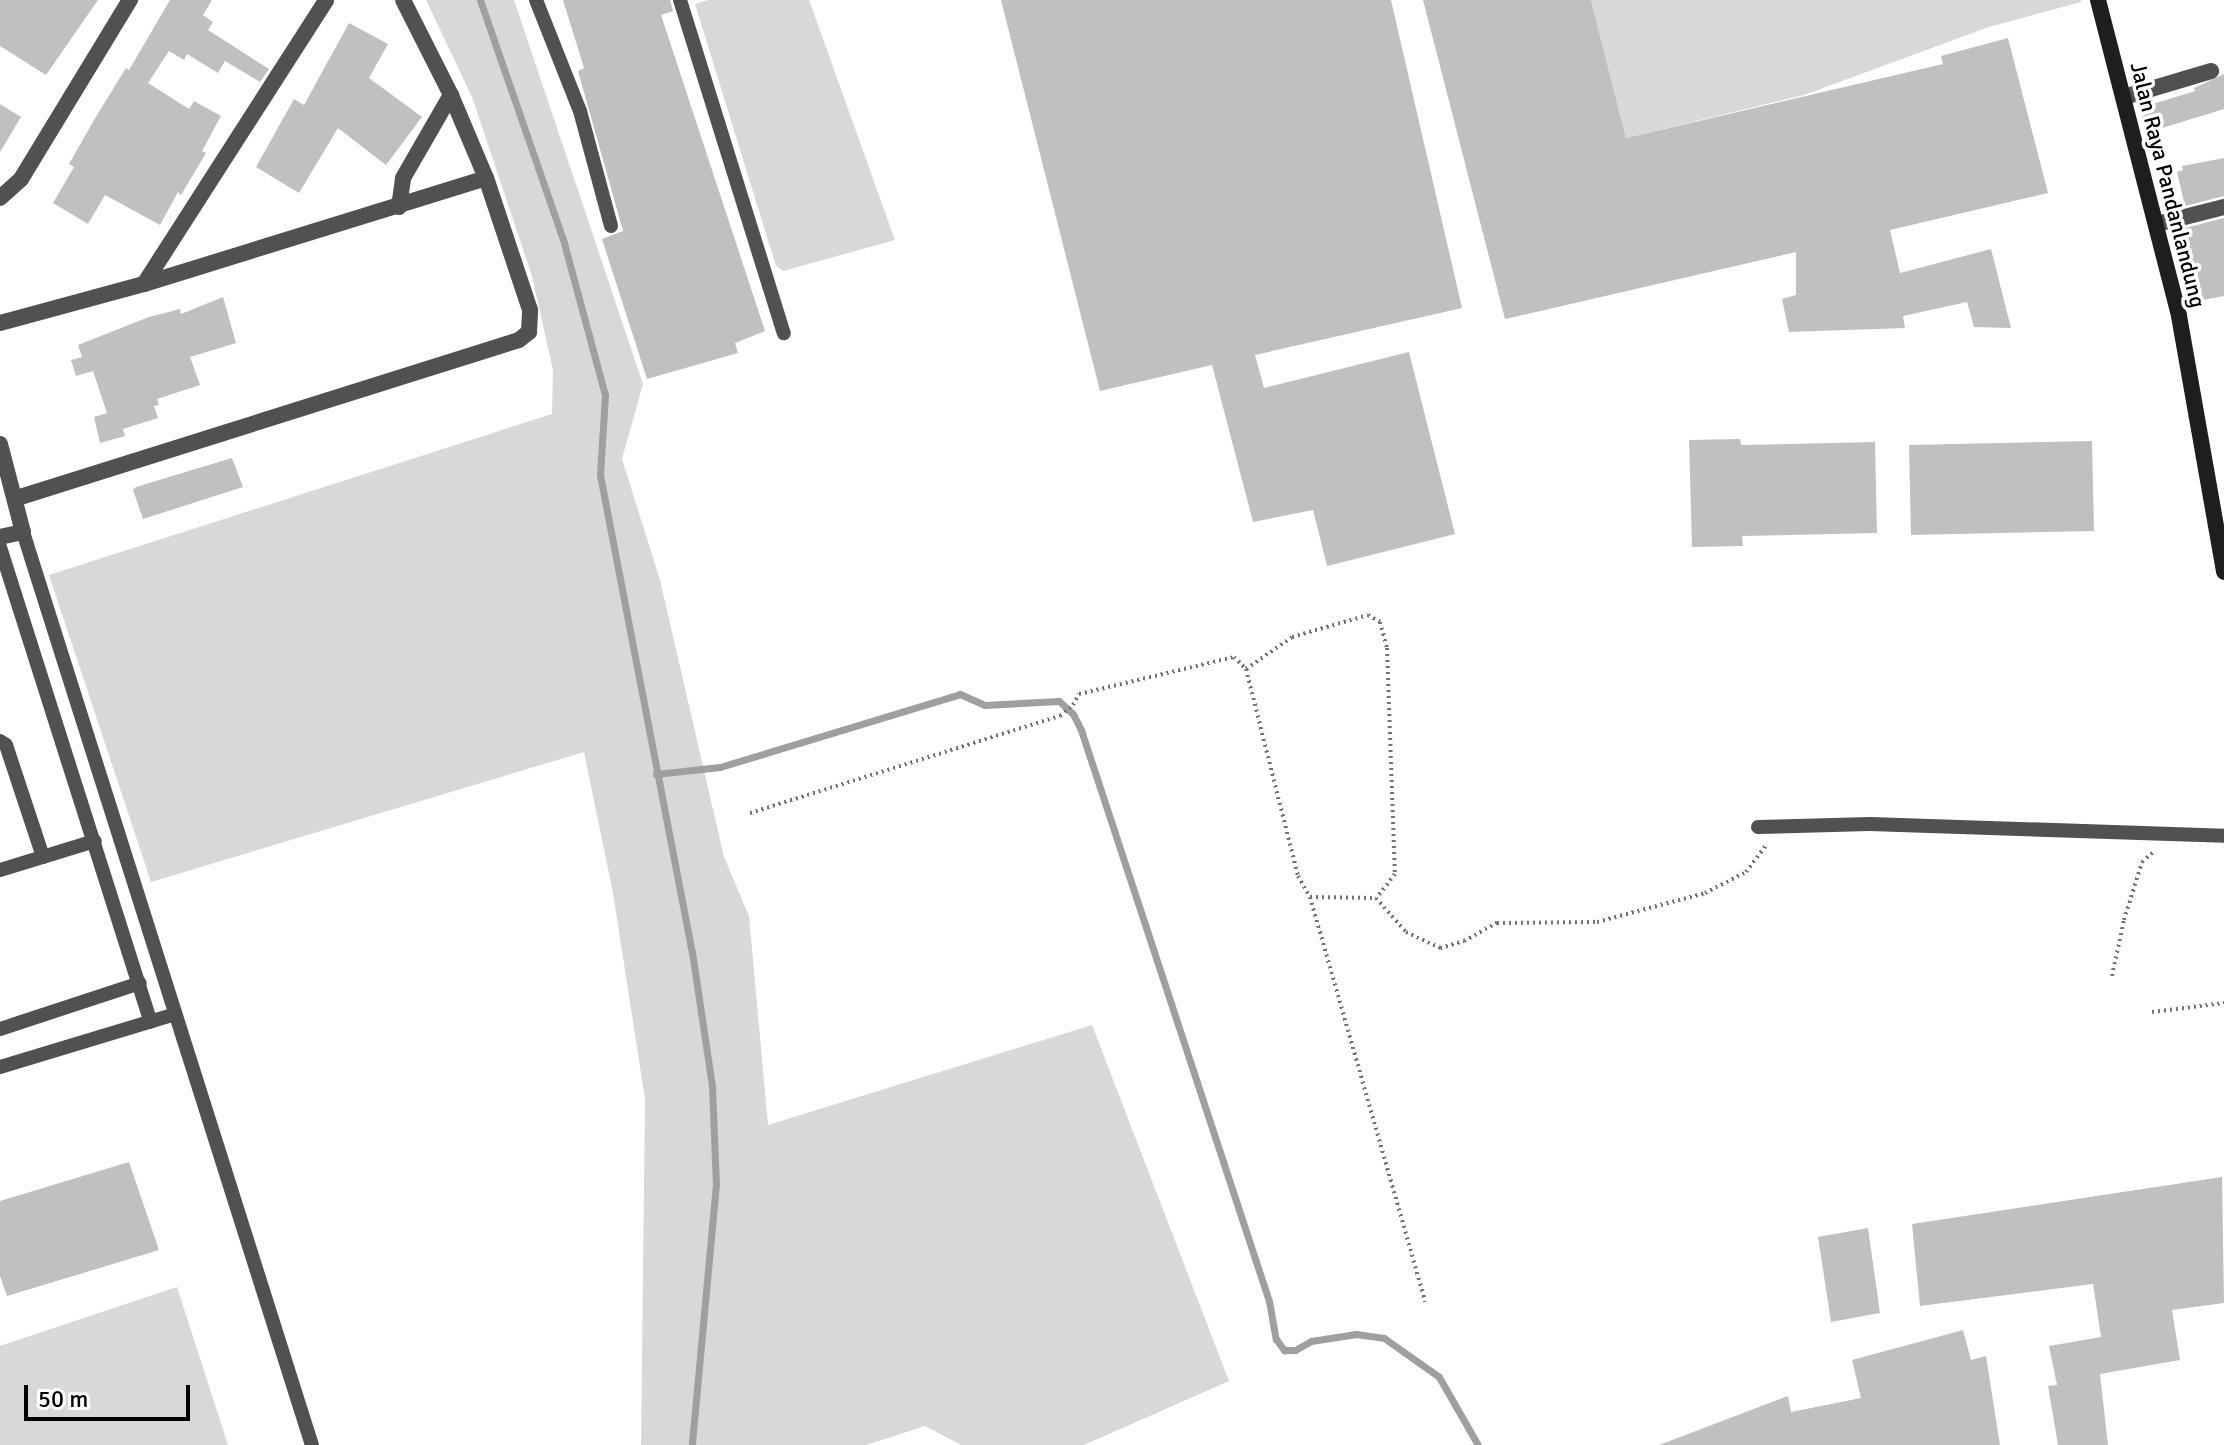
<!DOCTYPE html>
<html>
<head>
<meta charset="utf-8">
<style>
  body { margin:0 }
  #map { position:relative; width:2224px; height:1445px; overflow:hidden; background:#fff; font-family:Signika,sans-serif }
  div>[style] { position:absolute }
  .green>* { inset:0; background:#d8d8d8 }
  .stream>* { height:7px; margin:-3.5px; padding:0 3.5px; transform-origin:3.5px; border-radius:3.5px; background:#9f9f9f }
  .building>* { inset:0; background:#c0c0c0 }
  .path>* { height:4px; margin-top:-2px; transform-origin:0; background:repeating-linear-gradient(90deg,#737373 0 2px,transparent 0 6px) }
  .lane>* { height:14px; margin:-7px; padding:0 7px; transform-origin:7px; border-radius:7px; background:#515151 }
  .street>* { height:16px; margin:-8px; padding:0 8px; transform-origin:8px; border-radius:8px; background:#515151 }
  .secondary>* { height:16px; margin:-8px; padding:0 8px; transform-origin:8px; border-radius:8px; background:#1e1e1e }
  span { translate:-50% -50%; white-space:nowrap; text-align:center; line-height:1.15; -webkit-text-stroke:7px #fff; paint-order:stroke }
  .street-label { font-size:22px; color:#000 }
  .scale { position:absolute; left:24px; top:1385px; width:166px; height:36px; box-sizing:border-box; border:4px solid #000; border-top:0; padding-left:10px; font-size:24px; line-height:28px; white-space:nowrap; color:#000; -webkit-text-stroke:6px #fff; paint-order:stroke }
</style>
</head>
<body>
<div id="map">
  <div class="green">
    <div style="clip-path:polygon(426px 0,514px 0,643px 384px,622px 459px,660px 580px,724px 857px,749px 916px,768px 1125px,1092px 1025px,1229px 1381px,1084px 1445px,961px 1445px,925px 1426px,866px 1445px,641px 1445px,645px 1099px,613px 893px,584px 752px,151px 882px,49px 575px,552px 414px,553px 370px,532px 276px,472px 97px)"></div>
    <div style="clip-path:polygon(708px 0,809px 0,895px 240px,783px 271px,776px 266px,695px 4px)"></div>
    <div style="clip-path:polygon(1591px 0,2081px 0,2081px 2px,1989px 27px,1804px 95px,1626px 138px)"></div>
    <div style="clip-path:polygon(177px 1287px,228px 1445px,0 1445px,0 1346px)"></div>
  </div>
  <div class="stream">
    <div style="left:480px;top:0;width:257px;rotate:70.9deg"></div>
    <div style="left:564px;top:243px;width:157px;rotate:74.9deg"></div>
    <div style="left:605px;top:395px;width:80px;rotate:93.6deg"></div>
    <div style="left:600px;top:475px;width:486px;rotate:79.1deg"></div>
    <div style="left:692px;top:952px;width:135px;rotate:81.5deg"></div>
    <div style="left:712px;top:1086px;width:98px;rotate:87.7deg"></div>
    <div style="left:716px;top:1184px;width:262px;rotate:95.3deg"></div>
    <div style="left:656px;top:774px;width:64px;rotate:-6.2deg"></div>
    <div style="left:720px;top:767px;width:251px;rotate:-16.9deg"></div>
    <div style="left:960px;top:694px;width:27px;rotate:24deg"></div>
    <div style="left:985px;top:705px;width:74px;rotate:-3.1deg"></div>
    <div style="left:1059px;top:701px;width:19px;rotate:43deg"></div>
    <div style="left:1073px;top:714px;width:18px;rotate:63deg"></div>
    <div style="left:1081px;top:730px;width:601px;rotate:71.78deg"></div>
    <div style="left:1269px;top:1301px;width:39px;rotate:80deg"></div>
    <div style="left:1276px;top:1339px;width:14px;rotate:54deg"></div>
    <div style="left:1284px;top:1350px;width:11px"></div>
    <div style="left:1295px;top:1350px;width:18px;rotate:-29deg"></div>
    <div style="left:1311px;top:1341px;width:46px;rotate:-8.8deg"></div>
    <div style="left:1356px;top:1334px;width:28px;rotate:8deg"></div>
    <div style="left:1384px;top:1338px;width:67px;rotate:35.3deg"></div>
    <div style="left:1439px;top:1377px;width:78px;rotate:60.2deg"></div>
  </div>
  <div class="building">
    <div style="clip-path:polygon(0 0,98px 0,46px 75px,0 46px)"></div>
    <div style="clip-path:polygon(170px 0,212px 0,203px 15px,213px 22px,208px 30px,269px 69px,260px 82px,225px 61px,218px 73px,187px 54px,184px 60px,169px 51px,148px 83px,189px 109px,194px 101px,221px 116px,202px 151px,206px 153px,181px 195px,178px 192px,160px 225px,105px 195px,88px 224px,53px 203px,74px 167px,69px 164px,94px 120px,126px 68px,129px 70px)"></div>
    <div style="clip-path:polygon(563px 0,670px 0,673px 11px,661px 15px,765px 331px,735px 343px,738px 353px,647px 379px,602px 239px,623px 231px,578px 71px,584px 68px)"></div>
    <div style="clip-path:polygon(1001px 0,1391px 0,1462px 308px,1255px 355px,1264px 388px,1409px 352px,1455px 534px,1327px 566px,1313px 510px,1253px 522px,1212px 365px,1100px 391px)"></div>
    <div style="clip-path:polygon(1423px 0,1591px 0,1626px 138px,1943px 64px,1941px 56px,2008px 38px,2048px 193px,1890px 230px,1900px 273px,1991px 249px,2011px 328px,1974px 327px,1967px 302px,1903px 316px,1905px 328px,1789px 332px,1782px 299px,1796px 295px,1796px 252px,1505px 319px)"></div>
    <div style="clip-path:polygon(349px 23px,388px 44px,369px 78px,422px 117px,386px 165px,338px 128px,299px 193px,256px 167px,294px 99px,304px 105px)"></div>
    <div style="clip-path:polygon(2224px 74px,2224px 109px,2146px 133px,2140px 108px,2195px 91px,2194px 88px)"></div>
    <div style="clip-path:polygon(0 104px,21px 117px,0 152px)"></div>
    <div style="clip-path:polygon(2224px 158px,2224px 196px,2185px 206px,2177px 172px,2183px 170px,2182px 166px)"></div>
    <div style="clip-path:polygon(2224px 218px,2224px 296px,2203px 300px,2196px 268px,2180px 271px,2170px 232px)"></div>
    <div style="clip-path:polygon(223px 297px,236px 343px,190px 357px,200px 385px,157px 399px,159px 405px,154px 406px,158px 418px,123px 429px,125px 436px,100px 443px,94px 417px,107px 413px,93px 371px,76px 376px,71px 360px,82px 357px,78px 345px,149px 317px,180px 309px,181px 314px)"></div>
    <div style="clip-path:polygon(1740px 439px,1741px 445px,1875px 442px,1877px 533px,1742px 536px,1743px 546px,1692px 547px,1689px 440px)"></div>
    <div style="clip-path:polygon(2092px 441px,2094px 531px,1911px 535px,1909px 445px)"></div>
    <div style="clip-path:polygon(232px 458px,243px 487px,143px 519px,133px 490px,136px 487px)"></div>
    <div style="clip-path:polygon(129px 1162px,159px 1250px,7px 1296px,0 1276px,0 1201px)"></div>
    <div style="clip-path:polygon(2222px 1177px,2224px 1303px,2172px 1310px,2180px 1360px,2100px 1374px,2108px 1445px,2058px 1445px,2048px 1386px,2057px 1385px,2049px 1346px,2101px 1337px,2093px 1284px,1920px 1306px,1912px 1224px)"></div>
    <div style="clip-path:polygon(1868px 1228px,1880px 1313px,1831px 1322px,1818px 1237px)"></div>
    <div style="clip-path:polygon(1963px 1330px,1971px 1360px,1986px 1356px,2000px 1445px,1659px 1445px,1788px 1396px,1791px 1412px,1861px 1398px,1852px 1360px)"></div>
  </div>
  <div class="path">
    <div style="left:1246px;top:669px;width:56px;rotate:-34.8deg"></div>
    <div style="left:1292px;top:637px;width:79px;rotate:-16.1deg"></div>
    <div style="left:1368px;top:615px;width:14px;rotate:30deg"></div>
    <div style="left:1380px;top:622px;width:27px;rotate:75deg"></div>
    <div style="left:1387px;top:648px;width:226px;rotate:88deg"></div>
    <div style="left:1395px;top:874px;width:31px;rotate:128deg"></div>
    <div style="left:750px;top:813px;width:325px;rotate:-17.4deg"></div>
    <div style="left:1060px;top:716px;width:17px;rotate:-40deg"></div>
    <div style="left:1073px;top:705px;width:13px;rotate:-61deg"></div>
    <div style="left:1079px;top:694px;width:159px;rotate:-13.4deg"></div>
    <div style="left:1234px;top:657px;width:17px;rotate:45deg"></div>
    <div style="left:1246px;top:669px;width:213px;rotate:75.9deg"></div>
    <div style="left:1298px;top:876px;width:24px;rotate:60deg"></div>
    <div style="left:1310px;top:897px;width:66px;rotate:0.9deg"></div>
    <div style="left:1376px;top:898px;width:45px;rotate:48.6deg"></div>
    <div style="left:1406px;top:932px;width:38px;rotate:25deg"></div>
    <div style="left:1440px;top:948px;width:25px;rotate:-16deg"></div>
    <div style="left:1464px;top:941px;width:38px;rotate:-29deg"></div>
    <div style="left:1497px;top:923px;width:100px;rotate:-0.6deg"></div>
    <div style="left:1597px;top:922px;width:112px;rotate:-15deg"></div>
    <div style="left:1705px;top:893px;width:46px;rotate:-27.1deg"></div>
    <div style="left:1746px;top:872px;width:35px;rotate:-53deg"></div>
    <div style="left:1310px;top:897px;width:421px;rotate:74.1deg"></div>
    <div style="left:2112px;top:976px;width:57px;rotate:-77.9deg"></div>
    <div style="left:2124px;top:920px;width:61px;rotate:-72.8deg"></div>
    <div style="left:2142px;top:862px;width:15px;rotate:-42deg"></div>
    <div style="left:2152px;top:1012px;width:73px;rotate:-7.1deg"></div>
  </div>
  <div class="lane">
    <div style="left:536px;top:0;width:119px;rotate:68.4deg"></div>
    <div style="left:580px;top:111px;width:119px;rotate:74.9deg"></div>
    <div style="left:680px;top:0;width:349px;rotate:72.7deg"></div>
    <div style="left:23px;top:532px;width:958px;rotate:72.44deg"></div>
    <div style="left:0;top:547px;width:498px;rotate:72.4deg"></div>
    <div style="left:0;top:741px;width:7px;rotate:34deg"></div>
    <div style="left:6px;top:745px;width:118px;rotate:71.7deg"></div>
    <div style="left:1758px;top:827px;width:112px;rotate:-1.5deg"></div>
    <div style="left:1870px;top:824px;width:354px;rotate:1.9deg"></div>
    <div style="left:0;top:870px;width:99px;rotate:-17deg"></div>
    <div style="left:0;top:1029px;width:147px;rotate:-18.2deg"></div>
    <div style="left:0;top:1067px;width:183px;rotate:-16.8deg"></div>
  </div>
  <div class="street">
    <div style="left:2124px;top:97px;width:91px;rotate:-16.6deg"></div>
    <div style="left:0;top:198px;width:28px;rotate:-42deg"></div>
    <div style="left:21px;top:179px;width:210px;rotate:-58.7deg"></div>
    <div style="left:399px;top:207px;width:29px;rotate:-82deg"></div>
    <div style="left:403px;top:178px;width:96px;rotate:-60deg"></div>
    <div style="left:2157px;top:224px;width:69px;rotate:-14.2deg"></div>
    <div style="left:144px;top:284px;width:337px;rotate:-57.3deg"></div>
    <div style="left:0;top:323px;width:149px;rotate:-15.2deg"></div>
    <div style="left:144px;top:284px;width:358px;rotate:-17.2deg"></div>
    <div style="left:0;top:444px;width:91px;rotate:75.4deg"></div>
    <div style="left:23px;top:532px;width:24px;rotate:168deg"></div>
    <div style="left:17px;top:498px;width:526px;rotate:-17.47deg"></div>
    <div style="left:519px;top:340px;width:13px;rotate:-39deg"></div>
    <div style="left:529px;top:332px;width:22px;rotate:-87deg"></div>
    <div style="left:530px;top:310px;width:139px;rotate:-108.4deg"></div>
    <div style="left:486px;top:178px;width:90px;rotate:-112.9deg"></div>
    <div style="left:451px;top:95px;width:106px;rotate:-116.8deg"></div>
  </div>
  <div class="secondary">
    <div style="left:2098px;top:0;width:326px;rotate:75.6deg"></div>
    <div style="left:2179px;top:316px;width:260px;rotate:80deg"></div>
  </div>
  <div class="street-label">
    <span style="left:2168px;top:185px;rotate:76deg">Jalan Raya Pandanlandung</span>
  </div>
  <div class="scale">50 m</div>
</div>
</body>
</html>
